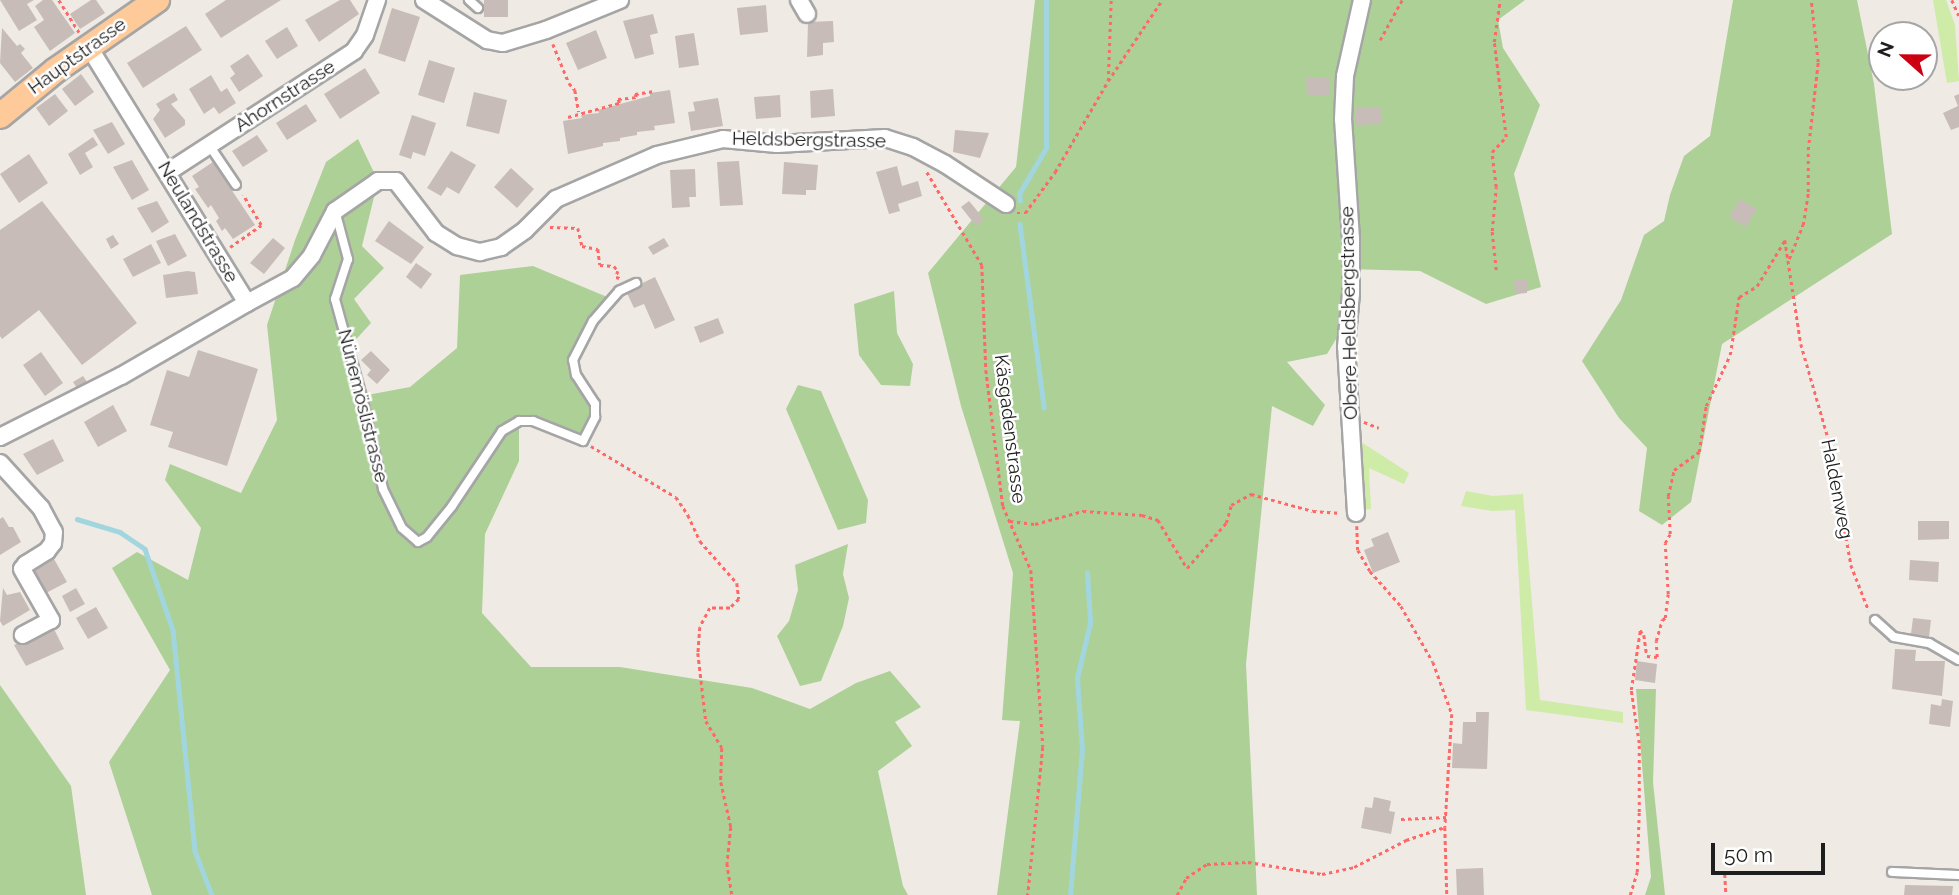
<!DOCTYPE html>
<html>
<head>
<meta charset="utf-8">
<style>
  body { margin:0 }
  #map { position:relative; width:1959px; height:895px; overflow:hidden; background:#efeae4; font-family:Raleway,sans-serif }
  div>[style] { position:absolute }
  .grass>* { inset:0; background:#cfeba8 }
  .forest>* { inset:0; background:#add097 }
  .stream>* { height:4.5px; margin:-2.25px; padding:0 2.25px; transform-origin:2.25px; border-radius:2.25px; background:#a2d6de }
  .building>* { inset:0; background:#c7bcb7 }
  .path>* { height:2.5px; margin-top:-1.25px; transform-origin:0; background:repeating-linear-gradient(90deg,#fe6866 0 3.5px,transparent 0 7px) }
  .roads { filter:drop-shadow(2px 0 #a5a5a5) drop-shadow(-2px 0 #a5a5a5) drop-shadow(0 2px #a5a5a5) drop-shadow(0 -2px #a5a5a5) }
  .service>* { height:8px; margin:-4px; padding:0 4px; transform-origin:4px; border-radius:4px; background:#fff }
  .minor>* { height:16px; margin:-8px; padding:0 8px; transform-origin:8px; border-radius:8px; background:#fff }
  .primary>* { height:24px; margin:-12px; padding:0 12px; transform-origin:12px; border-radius:12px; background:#ffca99 }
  span { translate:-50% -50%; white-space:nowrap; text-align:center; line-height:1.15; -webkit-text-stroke:5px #fff; paint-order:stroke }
  .street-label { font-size:19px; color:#1e1e1e }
  .north { position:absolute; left:1868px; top:21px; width:70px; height:70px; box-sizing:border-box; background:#fff; border:2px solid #a5a5a5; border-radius:50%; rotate:291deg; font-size:19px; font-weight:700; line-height:28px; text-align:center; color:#1e1e1e }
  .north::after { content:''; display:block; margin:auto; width:24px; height:32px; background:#cc0012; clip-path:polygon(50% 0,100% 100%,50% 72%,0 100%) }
  .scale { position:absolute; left:1711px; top:843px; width:114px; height:32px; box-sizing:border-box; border:4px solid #1e1e1e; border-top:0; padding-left:9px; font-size:21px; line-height:24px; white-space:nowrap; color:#1e1e1e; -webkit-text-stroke:5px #fff; paint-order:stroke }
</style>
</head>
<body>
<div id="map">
  <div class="grass">
    <div style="clip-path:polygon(1933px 0,1946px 0,1955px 25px,1959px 81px,1947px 83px)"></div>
    <div style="clip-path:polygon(1355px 438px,1409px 473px,1404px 484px,1369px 468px,1371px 509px,1359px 510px)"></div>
    <div style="clip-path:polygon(1466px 491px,1493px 496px,1523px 494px,1540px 700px,1623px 712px,1623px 723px,1526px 710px,1515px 510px,1492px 511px,1461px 506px)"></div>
  </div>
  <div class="forest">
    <div style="clip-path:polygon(1035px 0,1525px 0,1498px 20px,1503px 48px,1540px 105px,1514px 174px,1541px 287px,1486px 304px,1420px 271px,1346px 269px,1353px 311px,1327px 354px,1287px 362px,1325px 405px,1313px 426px,1272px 406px,1246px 664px,1257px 895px,997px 895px,1020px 721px,1002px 720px,1013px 573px,961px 406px,928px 273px,1016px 167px)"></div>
    <div style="clip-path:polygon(1733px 0,1857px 0,1874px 84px,1892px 234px,1722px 344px,1691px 502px,1662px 525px,1639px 511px,1647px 448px,1619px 418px,1582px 361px,1621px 300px,1644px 235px,1664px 221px,1670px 195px,1684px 156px,1710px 136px)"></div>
    <div style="clip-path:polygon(358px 139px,378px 181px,362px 246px,384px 268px,354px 299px,371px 323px,349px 347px,362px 396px,410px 387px,457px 348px,460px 275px,533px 266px,612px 299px,593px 321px,573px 360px,595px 404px,595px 417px,583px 441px,558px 429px,519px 421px,519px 461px,485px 534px,482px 613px,531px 667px,620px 667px,752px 688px,810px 709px,856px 683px,890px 671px,921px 707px,895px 722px,912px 746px,878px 771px,903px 886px,908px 895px,152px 895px,109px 762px,170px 670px,112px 568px,137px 552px,188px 580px,201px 528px,165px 480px,170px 464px,241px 493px,277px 420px,267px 325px,295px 240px,326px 162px)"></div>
    <div style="clip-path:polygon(894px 291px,897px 333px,913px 364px,910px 386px,881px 385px,859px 355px,854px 304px)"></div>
    <div style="clip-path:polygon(798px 385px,821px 391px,868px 500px,866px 523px,838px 530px,786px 409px)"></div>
    <div style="clip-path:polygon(848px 544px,843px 574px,849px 598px,843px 626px,821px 681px,800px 686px,777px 636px,789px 621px,798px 590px,795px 565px)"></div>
    <div style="clip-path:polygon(0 685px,71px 786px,86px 895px,0 895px)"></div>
    <div style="clip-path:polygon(1636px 689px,1656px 689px,1653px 782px,1665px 895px,1645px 895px,1651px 877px)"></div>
  </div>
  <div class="stream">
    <div style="left:1020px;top:201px;width:7px;rotate:-98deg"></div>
    <div style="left:1019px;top:194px;width:53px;rotate:-59.6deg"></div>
    <div style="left:1046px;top:148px;width:148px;rotate:-90deg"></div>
    <div style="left:1020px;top:224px;width:185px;rotate:82.5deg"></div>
    <div style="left:77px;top:519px;width:45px;rotate:16.8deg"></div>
    <div style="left:120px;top:532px;width:30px;rotate:34deg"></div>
    <div style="left:145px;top:549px;width:86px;rotate:70.9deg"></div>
    <div style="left:173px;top:630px;width:222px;rotate:84.3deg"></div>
    <div style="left:195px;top:851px;width:47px;rotate:68.9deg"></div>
    <div style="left:1070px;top:895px;width:145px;rotate:-85.3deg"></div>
    <div style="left:1082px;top:750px;width:72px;rotate:-94deg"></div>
    <div style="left:1077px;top:678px;width:57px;rotate:-76.7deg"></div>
    <div style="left:1090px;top:623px;width:50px;rotate:-93.4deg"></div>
  </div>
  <div class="building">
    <div style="clip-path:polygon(0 0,34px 0,27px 4px,37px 20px,19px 31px)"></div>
    <div style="clip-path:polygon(43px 0,52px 0,75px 33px,50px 51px,34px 27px,44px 20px,35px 6px)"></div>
    <div style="clip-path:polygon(91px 0,96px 0,105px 13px,80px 29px,70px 14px)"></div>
    <div style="clip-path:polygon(226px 0,281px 0,221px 38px,205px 14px)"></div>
    <div style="clip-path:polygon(340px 0,350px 0,359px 14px,319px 42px,305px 20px)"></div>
    <div style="clip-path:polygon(484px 0,508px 0,508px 17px,484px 17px)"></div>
    <div style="clip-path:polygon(766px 5px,768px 32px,740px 35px,737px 8px)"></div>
    <div style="clip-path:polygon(392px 8px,420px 17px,405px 62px,378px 53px)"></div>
    <div style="clip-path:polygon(653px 14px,658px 33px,650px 35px,654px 54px,635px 59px,623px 21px)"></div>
    <div style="clip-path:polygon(833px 21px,834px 42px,823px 43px,823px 55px,807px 57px,808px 22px)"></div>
    <div style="clip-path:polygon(186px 26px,202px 50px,143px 88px,127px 63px)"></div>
    <div style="clip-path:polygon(287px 27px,298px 46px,277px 59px,265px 41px)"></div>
    <div style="clip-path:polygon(2px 28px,17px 46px,20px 44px,25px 49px,21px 53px,33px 68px,15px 82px,0 63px)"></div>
    <div style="clip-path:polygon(596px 30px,607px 58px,578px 70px,566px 43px)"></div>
    <div style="clip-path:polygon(694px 33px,699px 65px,679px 68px,675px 36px)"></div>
    <div style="clip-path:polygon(248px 54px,263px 76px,239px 92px,230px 78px,235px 74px,230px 66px)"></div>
    <div style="clip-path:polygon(429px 60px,455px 68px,444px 103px,418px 95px)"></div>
    <div style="clip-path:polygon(365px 68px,380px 93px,340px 119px,324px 94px)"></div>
    <div style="clip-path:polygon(81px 74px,94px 92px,75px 106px,62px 89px)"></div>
    <div style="clip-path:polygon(211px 75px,221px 92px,227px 88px,236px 103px,219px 114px,214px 107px,204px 114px,189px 89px)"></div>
    <div style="clip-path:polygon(1306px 77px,1329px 77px,1329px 95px,1307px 95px)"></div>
    <div style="clip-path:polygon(833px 89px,835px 116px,811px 118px,810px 91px)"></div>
    <div style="clip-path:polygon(670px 90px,675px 123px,654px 126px,655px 130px,637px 132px,637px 135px,620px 138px,620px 141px,603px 143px,603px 146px,568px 154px,563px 121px,582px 118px,581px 115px,599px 113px,598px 110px,650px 96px,650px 93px)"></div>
    <div style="clip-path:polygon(474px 92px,507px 100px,499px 134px,466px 126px)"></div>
    <div style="clip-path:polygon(174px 93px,178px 100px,171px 104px,185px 120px,185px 125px,165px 138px,153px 119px,160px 110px,156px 104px)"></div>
    <div style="clip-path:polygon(55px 94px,68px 111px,49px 126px,36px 108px)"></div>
    <div style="clip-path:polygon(1959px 94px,1959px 127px,1951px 130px,1943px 113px,1958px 106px,1954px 96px)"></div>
    <div style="clip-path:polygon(780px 95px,781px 117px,756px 119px,754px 97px)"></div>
    <div style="clip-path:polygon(718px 98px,723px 126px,691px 131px,688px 112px,695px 111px,693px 102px)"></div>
    <div style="clip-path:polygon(306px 104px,317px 121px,287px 140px,276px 123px)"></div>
    <div style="clip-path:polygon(1356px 108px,1381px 108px,1382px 124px,1356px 125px)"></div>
    <div style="clip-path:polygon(412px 115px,436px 123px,425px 156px,413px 152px,411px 159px,399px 155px)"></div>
    <div style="clip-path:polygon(112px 122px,125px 144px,108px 154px,93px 130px)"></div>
    <div style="clip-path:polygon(955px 130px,989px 133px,980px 158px,953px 152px)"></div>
    <div style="clip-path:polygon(257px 135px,268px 151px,243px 167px,232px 151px)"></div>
    <div style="clip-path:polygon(93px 137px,98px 145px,85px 153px,93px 167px,80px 175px,68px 154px)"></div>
    <div style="clip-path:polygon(451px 151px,476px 165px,459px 194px,447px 187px,441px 196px,427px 188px)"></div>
    <div style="clip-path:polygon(29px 154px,48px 183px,19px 203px,0 174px)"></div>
    <div style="clip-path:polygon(132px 160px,149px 190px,132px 200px,113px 167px)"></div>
    <div style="clip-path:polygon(739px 161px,743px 205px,720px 206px,717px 162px)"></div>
    <div style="clip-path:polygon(213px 162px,255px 225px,233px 239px,225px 228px,222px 231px,216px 221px,219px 218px,211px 205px,208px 208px,195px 189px,199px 187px,192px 176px)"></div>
    <div style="clip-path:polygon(784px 162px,818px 165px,816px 190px,806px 190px,806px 195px,782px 194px)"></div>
    <div style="clip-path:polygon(897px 166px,902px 186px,918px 181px,922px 196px,898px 204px,900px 211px,889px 214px,876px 172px)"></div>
    <div style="clip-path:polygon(511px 168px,534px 189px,517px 208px,494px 187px)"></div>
    <div style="clip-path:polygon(695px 169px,696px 197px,689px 197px,690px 207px,672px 208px,670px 170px)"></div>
    <div style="clip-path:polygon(1740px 199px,1757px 209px,1746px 227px,1729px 217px)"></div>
    <div style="clip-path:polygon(42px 201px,137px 323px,82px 365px,39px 310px,2px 339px,0 336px,0 230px)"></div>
    <div style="clip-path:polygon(157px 201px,169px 222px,152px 233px,137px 208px)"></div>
    <div style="clip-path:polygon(969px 201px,984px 219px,976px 226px,961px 207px)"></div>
    <div style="clip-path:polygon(389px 221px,424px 247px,411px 264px,375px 241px)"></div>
    <div style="clip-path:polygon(175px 234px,187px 256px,168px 266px,156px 241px)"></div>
    <div style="clip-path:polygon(113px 235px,119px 244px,111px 249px,106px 239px)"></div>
    <div style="clip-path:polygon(273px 238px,285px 248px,264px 274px,250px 263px)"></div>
    <div style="clip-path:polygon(664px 238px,669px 246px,653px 255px,648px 247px)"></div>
    <div style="clip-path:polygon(151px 244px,161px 263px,133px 277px,123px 259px)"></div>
    <div style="clip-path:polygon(416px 263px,432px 274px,421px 289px,406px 277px)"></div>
    <div style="clip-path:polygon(187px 271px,195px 272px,198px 294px,166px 298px,163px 275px)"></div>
    <div style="clip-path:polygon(655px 277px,675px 320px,655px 329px,644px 304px,634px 308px,626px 291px)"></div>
    <div style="clip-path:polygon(1514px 279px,1527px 279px,1527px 293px,1515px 294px)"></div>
    <div style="clip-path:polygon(718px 318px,724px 333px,700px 343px,694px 327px)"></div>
    <div style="clip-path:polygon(198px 350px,258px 369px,227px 466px,168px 447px,173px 432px,150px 425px,167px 370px,189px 377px)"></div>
    <div style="clip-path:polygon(371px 351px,390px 370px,377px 384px,367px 375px,371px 370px,361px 360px)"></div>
    <div style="clip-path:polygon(41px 352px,63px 383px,45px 396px,23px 365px)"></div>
    <div style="clip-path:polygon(83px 376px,87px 382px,77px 388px,73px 382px)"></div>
    <div style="clip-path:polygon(113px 405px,127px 431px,98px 447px,84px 422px)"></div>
    <div style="clip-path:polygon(53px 439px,64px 461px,37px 475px,23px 454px)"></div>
    <div style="clip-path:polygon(3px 517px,9px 527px,13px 527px,21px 542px,0 555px,0 519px)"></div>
    <div style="clip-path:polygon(1918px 521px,1949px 521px,1949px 539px,1918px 540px)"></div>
    <div style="clip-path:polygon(1388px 532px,1400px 562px,1373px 573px,1364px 550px,1374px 546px,1371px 539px)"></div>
    <div style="clip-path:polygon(54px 559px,67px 582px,46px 593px,34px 570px)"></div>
    <div style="clip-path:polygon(1910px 560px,1939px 562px,1938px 582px,1909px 580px)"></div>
    <div style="clip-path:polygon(3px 588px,7px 595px,20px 592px,30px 610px,3px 626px,0 621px)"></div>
    <div style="clip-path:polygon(76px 588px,85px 604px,70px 612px,62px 596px)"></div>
    <div style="clip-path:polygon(96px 607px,108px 628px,88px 639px,76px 618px)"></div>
    <div style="clip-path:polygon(1913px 618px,1931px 620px,1929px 637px,1911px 634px)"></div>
    <div style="clip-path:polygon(53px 627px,64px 649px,26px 666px,14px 645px)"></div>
    <div style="clip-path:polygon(1895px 649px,1916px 650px,1915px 661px,1945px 661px,1942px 696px,1892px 689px)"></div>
    <div style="clip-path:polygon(1637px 661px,1657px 664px,1655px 683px,1635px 680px)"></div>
    <div style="clip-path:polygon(1942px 699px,1953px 701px,1950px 727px,1929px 724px,1931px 704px,1941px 706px)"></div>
    <div style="clip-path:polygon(1476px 712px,1489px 712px,1487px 769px,1452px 768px,1453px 743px,1462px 744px,1463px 722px,1476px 722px)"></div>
    <div style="clip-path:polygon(1374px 797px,1391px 801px,1389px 811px,1395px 812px,1391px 834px,1361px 828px,1365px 807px,1372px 808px)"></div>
    <div style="clip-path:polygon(1483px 868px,1484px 895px,1457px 895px,1456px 869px)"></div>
    <div style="clip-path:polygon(1905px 885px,1953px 886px,1952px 895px,1904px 895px)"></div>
  </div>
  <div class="path">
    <div style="left:59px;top:0;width:38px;rotate:58deg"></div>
    <div style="left:1952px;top:0;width:17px;rotate:66deg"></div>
    <div style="left:1380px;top:40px;width:46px;rotate:-61.2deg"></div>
    <div style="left:553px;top:44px;width:42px;rotate:67.7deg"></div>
    <div style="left:569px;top:83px;width:9px;rotate:49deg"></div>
    <div style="left:575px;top:90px;width:22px;rotate:80deg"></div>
    <div style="left:1108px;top:81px;width:97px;rotate:-56.3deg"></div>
    <div style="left:568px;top:117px;width:53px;rotate:-15.4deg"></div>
    <div style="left:619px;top:103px;width:4px;rotate:-104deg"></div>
    <div style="left:618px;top:99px;width:18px;rotate:-6deg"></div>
    <div style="left:636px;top:97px;width:3px;rotate:-108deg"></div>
    <div style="left:635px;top:94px;width:19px;rotate:-9deg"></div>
    <div style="left:927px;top:172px;width:108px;rotate:59.4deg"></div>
    <div style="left:982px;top:265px;width:105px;rotate:87.8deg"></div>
    <div style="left:986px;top:370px;width:137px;rotate:82.9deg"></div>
    <div style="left:1003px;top:506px;width:70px;rotate:66.4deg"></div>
    <div style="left:1031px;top:570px;width:177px;rotate:86.1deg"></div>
    <div style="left:1043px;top:747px;width:149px;rotate:95.8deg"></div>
    <div style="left:1017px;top:213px;width:8px"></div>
    <div style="left:1025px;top:213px;width:51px;rotate:-53.8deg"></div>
    <div style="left:1055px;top:172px;width:105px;rotate:-59.8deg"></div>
    <div style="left:1108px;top:81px;width:81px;rotate:-87.9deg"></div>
    <div style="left:550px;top:227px;width:28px;rotate:2deg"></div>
    <div style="left:578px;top:228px;width:18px;rotate:77deg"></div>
    <div style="left:582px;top:246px;width:16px;rotate:11deg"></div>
    <div style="left:598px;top:249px;width:16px;rotate:83deg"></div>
    <div style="left:600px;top:265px;width:14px;rotate:4deg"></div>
    <div style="left:614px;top:266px;width:6px;rotate:51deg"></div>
    <div style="left:618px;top:271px;width:6px;rotate:108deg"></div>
    <div style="left:616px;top:277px;width:4px;rotate:14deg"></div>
    <div style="left:230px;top:247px;width:38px;rotate:-35deg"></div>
    <div style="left:261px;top:225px;width:35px;rotate:-121deg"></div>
    <div style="left:1789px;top:259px;width:37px;rotate:-68deg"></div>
    <div style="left:1803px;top:225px;width:33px;rotate:-81deg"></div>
    <div style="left:1808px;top:192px;width:42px;rotate:-90deg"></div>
    <div style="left:1808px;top:150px;width:89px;rotate:-83.5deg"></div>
    <div style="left:1818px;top:62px;width:62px;rotate:-96.4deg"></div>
    <div style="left:1496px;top:270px;width:39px;rotate:-96deg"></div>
    <div style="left:1492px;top:231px;width:44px;rotate:-84.8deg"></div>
    <div style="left:1496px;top:187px;width:35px;rotate:-97deg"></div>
    <div style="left:1492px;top:152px;width:21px;rotate:-47deg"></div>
    <div style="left:1506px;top:137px;width:96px;rotate:-97.2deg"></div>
    <div style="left:1494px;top:42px;width:42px;rotate:-81.9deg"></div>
    <div style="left:1364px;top:422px;width:16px;rotate:22deg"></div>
    <div style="left:591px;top:446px;width:99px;rotate:31deg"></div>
    <div style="left:676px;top:497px;width:22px;rotate:56deg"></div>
    <div style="left:688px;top:515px;width:29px;rotate:65deg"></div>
    <div style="left:700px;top:541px;width:56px;rotate:48.6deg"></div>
    <div style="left:737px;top:583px;width:16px;rotate:83deg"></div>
    <div style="left:739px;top:599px;width:13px;rotate:135deg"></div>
    <div style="left:730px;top:608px;width:20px;rotate:180deg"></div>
    <div style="left:710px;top:608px;width:21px;rotate:118deg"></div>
    <div style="left:700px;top:627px;width:26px;rotate:94deg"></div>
    <div style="left:698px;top:653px;width:68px;rotate:83.3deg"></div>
    <div style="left:706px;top:721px;width:31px;rotate:59deg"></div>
    <div style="left:722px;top:748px;width:34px;rotate:92deg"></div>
    <div style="left:721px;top:782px;width:46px;rotate:77.5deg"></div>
    <div style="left:731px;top:827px;width:36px;rotate:96deg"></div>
    <div style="left:727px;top:863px;width:32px;rotate:81deg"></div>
    <div style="left:1010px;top:521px;width:25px;rotate:7deg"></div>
    <div style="left:1035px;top:524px;width:50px;rotate:-15.2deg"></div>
    <div style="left:1083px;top:511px;width:59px;rotate:3.9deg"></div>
    <div style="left:1142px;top:515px;width:17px;rotate:17deg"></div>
    <div style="left:1158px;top:520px;width:56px;rotate:58.9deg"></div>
    <div style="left:1187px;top:568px;width:60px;rotate:-49.1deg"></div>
    <div style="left:1226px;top:523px;width:19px;rotate:-74deg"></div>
    <div style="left:1231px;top:505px;width:23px;rotate:-29deg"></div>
    <div style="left:1251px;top:494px;width:64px;rotate:15.3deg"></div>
    <div style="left:1313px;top:511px;width:28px;rotate:4deg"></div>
    <div style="left:1357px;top:526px;width:24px;rotate:88deg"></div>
    <div style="left:1358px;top:550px;width:24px;rotate:60deg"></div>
    <div style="left:1370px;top:571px;width:47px;rotate:48.5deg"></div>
    <div style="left:1401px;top:606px;width:64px;rotate:60.3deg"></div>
    <div style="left:1433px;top:662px;width:55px;rotate:69.9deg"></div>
    <div style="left:1452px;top:714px;width:113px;rotate:93.5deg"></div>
    <div style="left:1445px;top:827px;width:68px;rotate:88.3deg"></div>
    <div style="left:1640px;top:630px;width:6px;rotate:51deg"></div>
    <div style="left:1644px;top:635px;width:21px;rotate:82deg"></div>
    <div style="left:1647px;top:656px;width:10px;rotate:6deg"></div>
    <div style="left:1657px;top:657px;width:16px;rotate:-94deg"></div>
    <div style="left:1656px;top:641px;width:22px;rotate:-74deg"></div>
    <div style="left:1662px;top:620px;width:4px;rotate:-34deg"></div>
    <div style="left:1665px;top:618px;width:24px;rotate:-83deg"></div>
    <div style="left:1668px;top:594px;width:51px;rotate:-93.4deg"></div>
    <div style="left:1665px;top:543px;width:10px;rotate:-61deg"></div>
    <div style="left:1670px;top:534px;width:38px;rotate:-93deg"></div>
    <div style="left:1668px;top:496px;width:27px;rotate:-77deg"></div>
    <div style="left:1674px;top:470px;width:31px;rotate:-36deg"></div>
    <div style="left:1699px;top:452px;width:47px;rotate:-81.3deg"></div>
    <div style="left:1706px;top:406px;width:56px;rotate:-64.8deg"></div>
    <div style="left:1730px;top:355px;width:59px;rotate:-81.2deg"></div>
    <div style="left:1739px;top:297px;width:21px;rotate:-31deg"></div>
    <div style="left:1757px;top:286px;width:54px;rotate:-58.7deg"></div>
    <div style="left:1785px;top:240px;width:105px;rotate:81.3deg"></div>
    <div style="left:1801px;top:344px;width:101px;rotate:73.9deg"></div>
    <div style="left:1829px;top:441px;width:126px;rotate:79.9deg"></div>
    <div style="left:1851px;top:565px;width:49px;rotate:68.6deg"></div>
    <div style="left:1401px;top:819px;width:45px;rotate:-2.5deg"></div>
    <div style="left:1725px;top:874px;width:21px;rotate:87deg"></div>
    <div style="left:1177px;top:895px;width:19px;rotate:-62deg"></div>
    <div style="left:1186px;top:878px;width:25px;rotate:-34deg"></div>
    <div style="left:1207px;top:864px;width:41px;rotate:-2.8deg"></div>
    <div style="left:1248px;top:862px;width:75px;rotate:9.2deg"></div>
    <div style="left:1322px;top:874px;width:33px;rotate:-12deg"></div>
    <div style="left:1354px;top:867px;width:59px;rotate:-27.4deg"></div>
    <div style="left:1406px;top:840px;width:41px;rotate:-18.4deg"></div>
    <div style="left:1630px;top:895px;width:24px;rotate:-73deg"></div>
    <div style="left:1637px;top:872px;width:60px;rotate:-88.1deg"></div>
    <div style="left:1639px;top:812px;width:69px;rotate:-90deg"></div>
    <div style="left:1639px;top:743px;width:54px;rotate:-98.6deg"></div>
    <div style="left:1631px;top:690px;width:60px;rotate:-81.3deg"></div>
  </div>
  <div class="roads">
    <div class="service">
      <div style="left:469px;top:0;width:12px;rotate:42deg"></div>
      <div style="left:209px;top:145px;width:48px;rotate:56deg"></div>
      <div style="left:336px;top:214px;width:47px;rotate:75.1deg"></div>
      <div style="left:348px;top:259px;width:42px;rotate:108deg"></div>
      <div style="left:335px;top:299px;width:102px;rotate:74.6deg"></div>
      <div style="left:362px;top:397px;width:94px;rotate:77.1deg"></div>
      <div style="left:383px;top:489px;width:43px;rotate:64deg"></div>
      <div style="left:402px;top:528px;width:21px;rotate:41deg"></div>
      <div style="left:418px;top:542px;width:10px;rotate:-29deg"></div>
      <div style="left:427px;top:537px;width:40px;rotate:-51deg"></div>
      <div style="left:452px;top:506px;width:90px;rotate:-56.3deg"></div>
      <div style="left:502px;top:431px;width:20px;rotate:-30deg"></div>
      <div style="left:519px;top:421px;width:14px"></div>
      <div style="left:533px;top:421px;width:54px;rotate:21.8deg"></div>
      <div style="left:583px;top:441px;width:27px;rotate:-63deg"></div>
      <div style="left:595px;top:417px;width:13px;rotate:-90deg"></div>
      <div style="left:595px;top:404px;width:35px;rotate:-123deg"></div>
      <div style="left:576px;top:375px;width:15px;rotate:-101deg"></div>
      <div style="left:573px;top:360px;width:44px;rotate:-62.9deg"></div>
      <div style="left:593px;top:321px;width:40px;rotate:-49deg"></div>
      <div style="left:619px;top:291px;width:19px;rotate:-25deg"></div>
      <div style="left:1875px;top:620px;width:25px;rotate:42deg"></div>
      <div style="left:1894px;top:637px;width:36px;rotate:10deg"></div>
      <div style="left:1929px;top:643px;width:34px;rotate:30deg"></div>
      <div style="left:1892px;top:872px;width:67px;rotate:2.6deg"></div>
    </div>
    <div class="minor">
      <div style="left:424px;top:0;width:75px;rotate:32.4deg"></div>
      <div style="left:487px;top:40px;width:16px;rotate:11deg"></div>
      <div style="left:503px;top:43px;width:45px;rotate:-16.8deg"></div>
      <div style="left:546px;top:30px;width:80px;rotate:-22.1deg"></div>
      <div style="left:799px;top:0;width:16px;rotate:60deg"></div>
      <div style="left:168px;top:172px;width:222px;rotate:-33deg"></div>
      <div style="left:354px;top:51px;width:19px;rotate:-55deg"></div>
      <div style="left:365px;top:35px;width:37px;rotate:-71deg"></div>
      <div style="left:247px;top:303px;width:52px;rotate:-28.5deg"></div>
      <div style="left:293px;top:278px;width:30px;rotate:-50deg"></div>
      <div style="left:312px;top:255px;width:50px;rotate:-62.4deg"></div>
      <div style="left:335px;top:211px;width:52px;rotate:-34.9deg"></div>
      <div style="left:378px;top:181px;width:18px"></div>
      <div style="left:396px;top:181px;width:66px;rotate:52.4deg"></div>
      <div style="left:436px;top:233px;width:25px;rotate:32deg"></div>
      <div style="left:457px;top:246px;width:24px;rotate:15deg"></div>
      <div style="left:480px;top:252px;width:22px;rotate:-13deg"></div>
      <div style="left:501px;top:247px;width:29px;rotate:-35deg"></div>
      <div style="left:525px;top:230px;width:44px;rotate:-45deg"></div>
      <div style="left:556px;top:199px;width:110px;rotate:-23.5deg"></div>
      <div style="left:657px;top:155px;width:68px;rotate:-13.6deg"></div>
      <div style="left:723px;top:139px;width:54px;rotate:5.3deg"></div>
      <div style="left:777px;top:144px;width:108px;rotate:-3.2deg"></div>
      <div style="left:885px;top:138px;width:29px;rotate:18deg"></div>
      <div style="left:913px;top:147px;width:36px;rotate:28deg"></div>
      <div style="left:945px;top:164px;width:73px;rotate:33.3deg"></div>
      <div style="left:0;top:437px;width:136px;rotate:-26.8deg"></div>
      <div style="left:121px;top:376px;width:146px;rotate:-30.1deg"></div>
      <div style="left:247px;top:303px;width:302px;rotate:-121.7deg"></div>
      <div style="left:0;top:463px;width:61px;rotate:47.7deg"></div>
      <div style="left:41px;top:508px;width:27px;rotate:62deg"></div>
      <div style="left:54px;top:532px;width:11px;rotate:95deg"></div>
      <div style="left:53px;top:543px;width:10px;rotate:127deg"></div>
      <div style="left:47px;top:551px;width:25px;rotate:148deg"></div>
      <div style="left:26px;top:564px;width:6px;rotate:129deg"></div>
      <div style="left:22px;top:569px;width:59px;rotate:60.4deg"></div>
      <div style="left:51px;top:620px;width:32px;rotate:152deg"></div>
      <div style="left:1356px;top:513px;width:166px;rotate:-93.4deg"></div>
      <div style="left:1346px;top:347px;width:54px;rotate:-84.7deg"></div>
      <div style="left:1351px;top:293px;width:54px;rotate:-90deg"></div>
      <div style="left:1351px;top:239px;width:120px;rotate:-93.8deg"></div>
      <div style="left:1343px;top:119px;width:43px;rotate:-87.3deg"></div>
      <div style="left:1345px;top:76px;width:78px;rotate:-77.4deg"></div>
    </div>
    <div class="primary">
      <div style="left:0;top:116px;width:72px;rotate:-39.4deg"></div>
      <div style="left:56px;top:70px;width:123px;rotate:-34.7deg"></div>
    </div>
  </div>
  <div class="street-label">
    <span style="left:77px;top:56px;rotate:-36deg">Hauptstrasse</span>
    <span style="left:285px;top:96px;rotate:-33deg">Ahornstrasse</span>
    <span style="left:809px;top:140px;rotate:1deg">Heldsbergstrasse</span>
    <span style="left:198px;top:222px;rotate:59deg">Neulandstrasse</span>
    <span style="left:1349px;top:313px;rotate:-91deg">Obere Heldsbergstrasse</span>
    <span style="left:363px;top:406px;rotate:76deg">Nünemöslistrasse</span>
    <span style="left:1010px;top:429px;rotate:83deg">Käsgadenstrasse</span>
    <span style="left:1837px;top:489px;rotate:79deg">Haldenweg</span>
  </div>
  <div class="north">N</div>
  <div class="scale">50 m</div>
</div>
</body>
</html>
